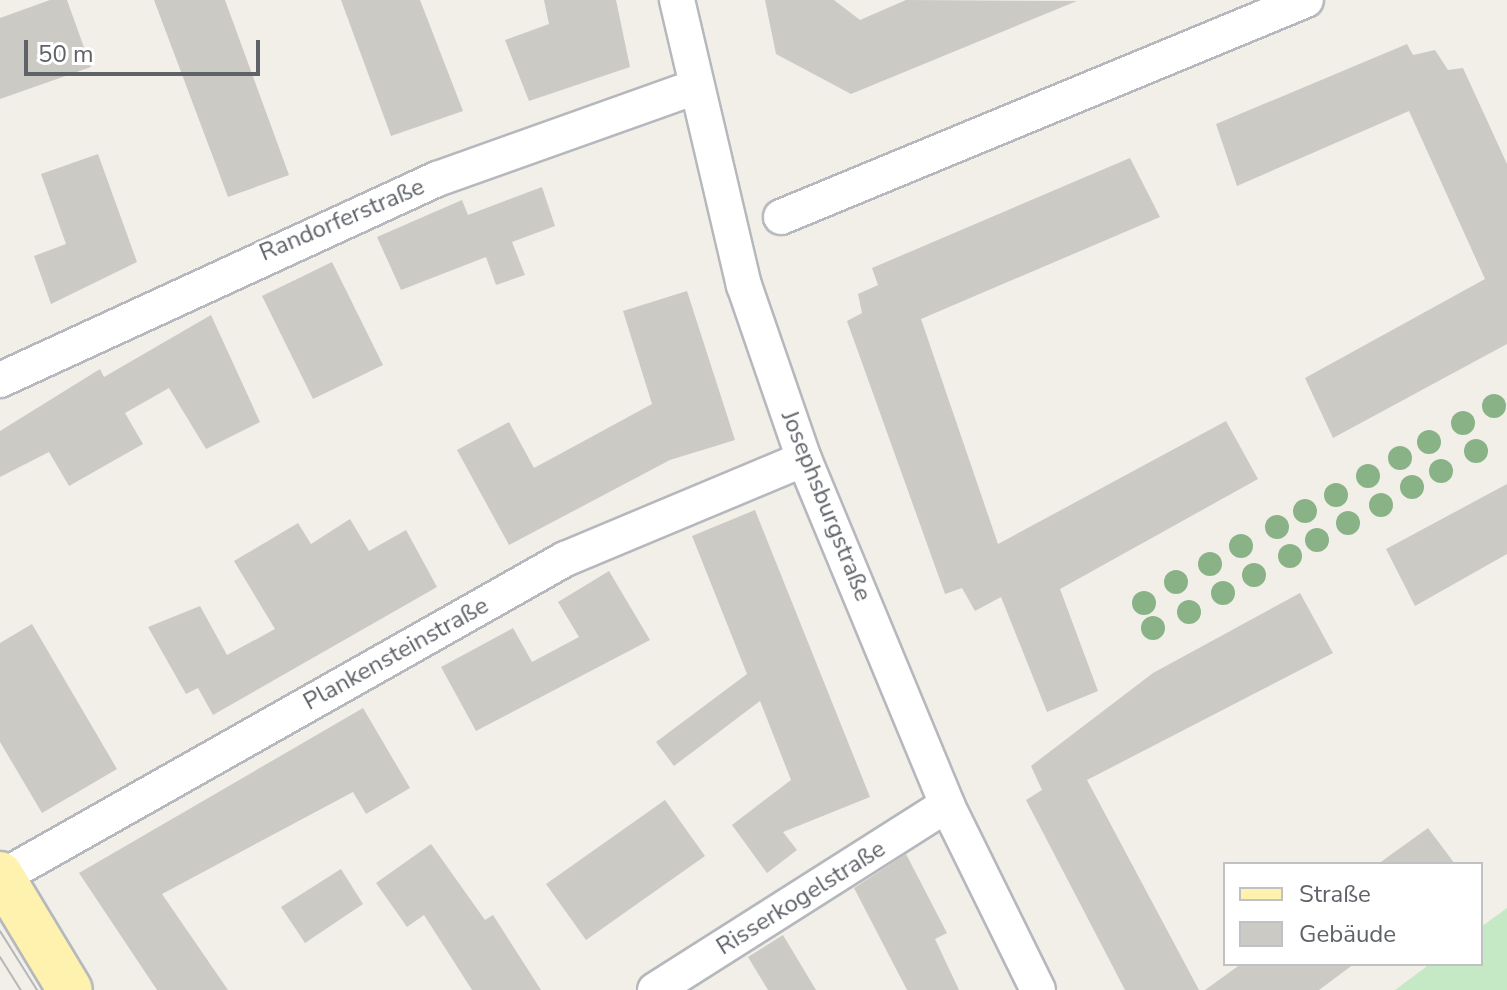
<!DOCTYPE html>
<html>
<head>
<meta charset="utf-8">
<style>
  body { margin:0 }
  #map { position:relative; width:1507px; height:990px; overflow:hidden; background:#f1efe8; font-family:"Nunito Sans",sans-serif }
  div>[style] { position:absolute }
  .green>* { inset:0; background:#c5e8c5 }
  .building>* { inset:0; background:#cccac5 }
  .roads { filter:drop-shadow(2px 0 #b5b8bc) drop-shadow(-2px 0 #b5b8bc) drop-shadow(0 2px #b5b8bc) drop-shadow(0 -2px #b5b8bc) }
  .minor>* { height:34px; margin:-17px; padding:0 17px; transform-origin:17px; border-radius:17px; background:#fff }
  .major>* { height:44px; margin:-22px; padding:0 22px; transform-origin:22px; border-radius:22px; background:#fff2af }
  .tram>* { height:2px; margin:-1px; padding:0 1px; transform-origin:1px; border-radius:1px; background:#b6b7b8 }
  .trees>* { width:24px; height:24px; margin:-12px; border-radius:50%; background:#89b387 }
  span { translate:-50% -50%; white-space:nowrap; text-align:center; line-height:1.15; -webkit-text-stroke:6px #fff; paint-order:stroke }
  .street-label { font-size:24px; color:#5f6368 }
  .legend { position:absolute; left:1223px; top:862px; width:260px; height:104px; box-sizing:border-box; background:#fff; border:2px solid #bfc1c3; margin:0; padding:10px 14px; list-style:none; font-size:24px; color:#5f6368 }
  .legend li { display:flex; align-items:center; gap:16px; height:40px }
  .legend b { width:40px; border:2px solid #bfc1c3 }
  .scale { position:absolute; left:24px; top:40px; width:236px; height:36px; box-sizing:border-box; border:4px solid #5f6368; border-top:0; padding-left:10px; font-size:24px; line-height:28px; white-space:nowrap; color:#5f6368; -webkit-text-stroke:6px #fff; paint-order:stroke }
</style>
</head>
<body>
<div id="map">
  <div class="green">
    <div style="clip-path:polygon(1507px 908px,1507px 990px,1395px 990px,1430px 964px,1481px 964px,1481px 927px)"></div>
  </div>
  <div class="building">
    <div style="clip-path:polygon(50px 0,67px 0,91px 67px,0 99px,0 18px)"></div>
    <div style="clip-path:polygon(154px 0,225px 0,289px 175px,228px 197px)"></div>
    <div style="clip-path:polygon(341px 0,420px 0,463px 111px,391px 136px)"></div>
    <div style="clip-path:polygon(544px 0,616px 0,630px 67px,529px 101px,505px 40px,549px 24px)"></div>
    <div style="clip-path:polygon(765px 0,834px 0,860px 20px,906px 0,1077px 1px,851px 94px,776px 54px)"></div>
    <div style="clip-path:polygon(1407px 44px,1413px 55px,1435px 50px,1448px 70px,1463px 68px,1507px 164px,1507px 344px,1333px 438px,1305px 378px,1485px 279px,1409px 111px,1237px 186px,1216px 124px)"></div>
    <div style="clip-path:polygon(98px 154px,137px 262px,51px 304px,34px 256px,66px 244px,41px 174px)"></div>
    <div style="clip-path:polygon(1130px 158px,1160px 217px,921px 319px,998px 544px,1226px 421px,1258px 479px,1060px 589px,1098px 691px,1047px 712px,1001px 597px,975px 611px,962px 588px,945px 594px,847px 321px,862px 313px,858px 294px,878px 285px,872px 268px)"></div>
    <div style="clip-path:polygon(542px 187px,555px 226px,512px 242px,525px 275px,496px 285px,486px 257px,401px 290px,377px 237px,462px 200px,468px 215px)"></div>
    <div style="clip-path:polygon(332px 262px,383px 365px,313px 399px,262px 296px)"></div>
    <div style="clip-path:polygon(687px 291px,735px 440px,670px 460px,509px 545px,457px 450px,509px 422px,534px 468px,652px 404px,623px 311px)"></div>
    <div style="clip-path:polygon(211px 315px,260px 422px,206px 449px,169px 388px,125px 413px,143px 444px,69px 486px,49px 452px,0 477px,0 431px,100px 369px,104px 377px)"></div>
    <div style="clip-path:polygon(1507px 484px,1507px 554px,1415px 606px,1386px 549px)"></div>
    <div style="clip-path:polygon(755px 510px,870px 797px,783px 832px,797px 850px,767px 873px,732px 825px,791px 780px,760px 701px,674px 766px,656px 742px,747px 674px,692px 536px)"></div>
    <div style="clip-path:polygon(350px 519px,369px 551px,406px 530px,437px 587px,213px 715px,198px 688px,186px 694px,148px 627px,200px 606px,227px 655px,275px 629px,234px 561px,298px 523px,311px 544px)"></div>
    <div style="clip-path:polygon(609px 571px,650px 640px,476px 731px,441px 667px,513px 628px,532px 662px,579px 637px,558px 602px)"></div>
    <div style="clip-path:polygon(1300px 593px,1333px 653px,1087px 780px,1199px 990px,1125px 990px,1026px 800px,1042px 790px,1031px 766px,1153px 673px)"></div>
    <div style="clip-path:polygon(32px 624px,117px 769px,42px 813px,0 742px,0 643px)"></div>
    <div style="clip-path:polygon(363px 708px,410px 788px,366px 814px,353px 792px,162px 894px,228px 990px,157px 990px,79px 873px)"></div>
    <div style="clip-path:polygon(665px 800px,705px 856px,586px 940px,546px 884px)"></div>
    <div style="clip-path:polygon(1428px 828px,1455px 864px,1378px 864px)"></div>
    <div style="clip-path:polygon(431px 844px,485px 920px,493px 915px,541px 990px,472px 990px,424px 915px,407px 927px,376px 883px)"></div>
    <div style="clip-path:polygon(906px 854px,947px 933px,935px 939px,959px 990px,907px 990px,854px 888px)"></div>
    <div style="clip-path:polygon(341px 869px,363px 904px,305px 943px,281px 907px)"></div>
    <div style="clip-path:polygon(783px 935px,816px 990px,768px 990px,748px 957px)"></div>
    <div style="clip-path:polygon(1241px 964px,1354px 964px,1319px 990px,1205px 990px)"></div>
  </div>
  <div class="roads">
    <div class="minor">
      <div style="left:677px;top:0;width:293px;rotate:76.8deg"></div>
      <div style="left:744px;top:285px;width:184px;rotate:71deg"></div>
      <div style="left:804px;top:459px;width:374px;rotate:67.5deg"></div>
      <div style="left:947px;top:805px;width:206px;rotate:63.8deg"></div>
      <div style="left:781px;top:217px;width:568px;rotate:-22.46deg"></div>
      <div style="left:0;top:380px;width:481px;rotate:-24.7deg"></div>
      <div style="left:437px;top:179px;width:274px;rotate:-19.6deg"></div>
      <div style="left:2px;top:877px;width:647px;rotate:-29.46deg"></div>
      <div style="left:565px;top:559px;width:259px;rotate:-22.7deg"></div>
      <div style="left:655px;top:990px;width:346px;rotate:-32.4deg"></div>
    </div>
    <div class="major">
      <div style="left:0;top:874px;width:135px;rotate:58.9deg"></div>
    </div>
  </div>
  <div class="tram">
    <div style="left:0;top:931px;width:70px;rotate:57.9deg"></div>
    <div style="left:0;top:957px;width:39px;rotate:58deg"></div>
  </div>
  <div class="trees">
    <div style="left:1494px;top:406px"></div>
    <div style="left:1463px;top:423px"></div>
    <div style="left:1429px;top:442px"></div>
    <div style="left:1476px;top:451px"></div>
    <div style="left:1400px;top:458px"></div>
    <div style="left:1441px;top:471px"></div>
    <div style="left:1368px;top:476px"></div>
    <div style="left:1412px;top:487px"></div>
    <div style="left:1336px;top:495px"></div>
    <div style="left:1381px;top:505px"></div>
    <div style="left:1305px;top:511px"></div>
    <div style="left:1348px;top:523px"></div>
    <div style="left:1277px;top:527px"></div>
    <div style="left:1317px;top:540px"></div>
    <div style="left:1241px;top:546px"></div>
    <div style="left:1290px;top:556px"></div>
    <div style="left:1210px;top:564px"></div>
    <div style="left:1254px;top:575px"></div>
    <div style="left:1176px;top:582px"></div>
    <div style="left:1223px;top:593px"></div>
    <div style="left:1144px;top:603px"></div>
    <div style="left:1189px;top:612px"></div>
    <div style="left:1153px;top:628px"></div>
  </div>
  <div class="street-label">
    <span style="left:342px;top:220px;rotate:-23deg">Randorferstraße</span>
    <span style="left:826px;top:506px;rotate:68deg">Josephsburgstraße</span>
    <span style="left:396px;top:654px;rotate:-29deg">Plankensteinstraße</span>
    <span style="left:801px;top:898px;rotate:-32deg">Risserkogelstraße</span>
  </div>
  <ul class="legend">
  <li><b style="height:10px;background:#fff2af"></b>Straße</li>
  <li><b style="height:22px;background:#cccac5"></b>Gebäude</li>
  </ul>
  <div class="scale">50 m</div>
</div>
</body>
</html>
